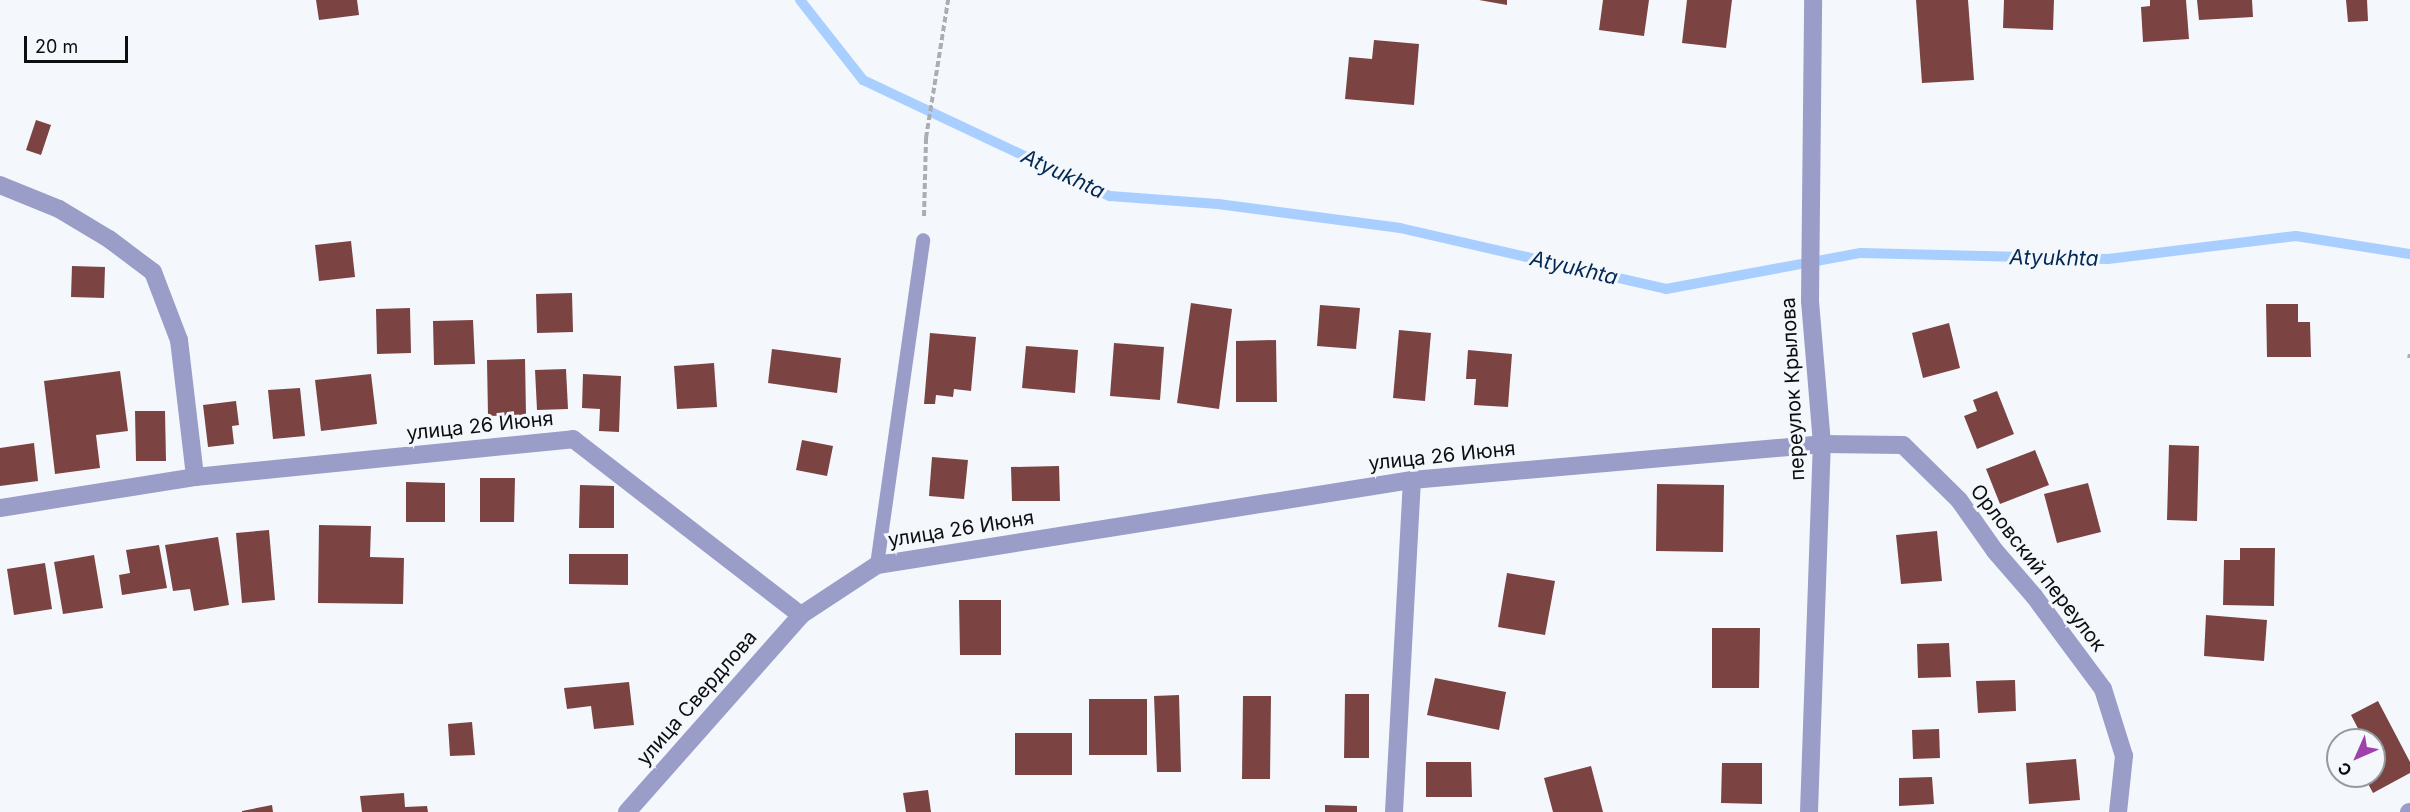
<!DOCTYPE html>
<html>
<head>
<meta charset="utf-8">
<style>
  body { margin:0 }
  #map { position:relative; width:2410px; height:812px; overflow:hidden; background:#f4f8fc; font-family:Inter,sans-serif }
  div>[style] { position:absolute }
  .stream>* { height:10px; margin:-5px; padding:0 5px; transform-origin:5px; border-radius:5px; background:#a8cfff }
  .building>* { inset:0; background:#7c4343 }
  .path>* { height:4px; margin-top:-2px; transform-origin:0; background:repeating-linear-gradient(90deg,#abaeb1 0 6px,transparent 0 9px) }
  .lane>* { height:14px; margin:-7px; padding:0 7px; transform-origin:7px; border-radius:7px; background:#9a9dc8 }
  .street>* { height:18px; margin:-9px; padding:0 9px; transform-origin:9px; border-radius:9px; background:#9a9dc8 }
  span { translate:-50% -50%; white-space:nowrap; text-align:center; line-height:1.15; -webkit-text-stroke:6px #f4f8fc; paint-order:stroke }
  .street-label { font-size:20px; color:#0c0e0f }
  .water-label { font-size:21px; color:#012953; font-style:italic }
  .north { position:absolute; left:2326px; top:728px; width:60px; height:60px; box-sizing:border-box; background:#f4f8fc; border:2px solid #979a9d; border-radius:50%; rotate:225deg; font-size:16px; font-weight:700; line-height:24px; text-align:center; color:#0c0e0f }
  .north::after { content:''; display:block; margin:auto; width:21px; height:27px; background:#9e41ab; clip-path:polygon(50% 0,100% 100%,50% 72%,0 100%) }
  .scale { position:absolute; left:24px; top:36px; width:104px; height:27px; box-sizing:border-box; border:3px solid #0c0e0f; border-top:0; padding-left:8px; font-size:18px; line-height:21px; white-space:nowrap; color:#0c0e0f; -webkit-text-stroke:4px #f4f8fc; paint-order:stroke }
</style>
</head>
<body>
<div id="map">
  <div class="stream">
    <div style="left:800px;top:0;width:102px;rotate:51.8deg"></div>
    <div style="left:863px;top:80px;width:273px;rotate:25.2deg"></div>
    <div style="left:1110px;top:196px;width:108px;rotate:4.2deg"></div>
    <div style="left:1218px;top:204px;width:184px;rotate:7.5deg"></div>
    <div style="left:1400px;top:228px;width:273px;rotate:12.9deg"></div>
    <div style="left:1666px;top:289px;width:198px;rotate:-10.5deg"></div>
    <div style="left:1861px;top:253px;width:247px;rotate:1.4deg"></div>
    <div style="left:2108px;top:259px;width:189px;rotate:-7deg"></div>
    <div style="left:2296px;top:236px;width:115px;rotate:9deg"></div>
  </div>
  <div class="building">
    <div style="clip-path:polygon(316px 0,357px 0,359px 15px,319px 20px)"></div>
    <div style="clip-path:polygon(1479px 0,1507px 0,1507px 5px)"></div>
    <div style="clip-path:polygon(1603px 0,1649px 0,1644px 36px,1599px 30px)"></div>
    <div style="clip-path:polygon(1687px 0,1732px 0,1726px 48px,1682px 43px)"></div>
    <div style="clip-path:polygon(1916px 0,1968px 0,1974px 80px,1922px 83px)"></div>
    <div style="clip-path:polygon(2004px 0,2054px 0,2053px 30px,2003px 28px)"></div>
    <div style="clip-path:polygon(2150px 0,2186px 0,2189px 39px,2143px 42px,2141px 7px,2150px 6px)"></div>
    <div style="clip-path:polygon(2197px 0,2252px 0,2253px 17px,2199px 20px)"></div>
    <div style="clip-path:polygon(2346px 0,2367px 0,2368px 21px,2348px 22px)"></div>
    <div style="clip-path:polygon(1374px 40px,1419px 44px,1414px 105px,1345px 99px,1349px 57px,1372px 59px)"></div>
    <div style="clip-path:polygon(36px 120px,51px 125px,41px 155px,26px 150px)"></div>
    <div style="clip-path:polygon(351px 241px,355px 277px,319px 281px,315px 245px)"></div>
    <div style="clip-path:polygon(72px 266px,105px 267px,104px 298px,71px 297px)"></div>
    <div style="clip-path:polygon(572px 293px,573px 332px,537px 333px,536px 294px)"></div>
    <div style="clip-path:polygon(1191px 303px,1232px 309px,1219px 409px,1177px 403px)"></div>
    <div style="clip-path:polygon(2266px 304px,2298px 304px,2298px 322px,2310px 322px,2311px 357px,2267px 357px)"></div>
    <div style="clip-path:polygon(1320px 305px,1360px 308px,1356px 349px,1317px 346px)"></div>
    <div style="clip-path:polygon(410px 308px,411px 353px,377px 354px,376px 309px)"></div>
    <div style="clip-path:polygon(473px 320px,475px 364px,434px 365px,433px 321px)"></div>
    <div style="clip-path:polygon(1949px 323px,1960px 368px,1923px 378px,1912px 333px)"></div>
    <div style="clip-path:polygon(1399px 330px,1431px 333px,1425px 401px,1393px 398px)"></div>
    <div style="clip-path:polygon(930px 333px,976px 337px,971px 391px,954px 389px,953px 397px,936px 395px,935px 404px,924px 404px)"></div>
    <div style="clip-path:polygon(1276px 340px,1277px 402px,1236px 402px,1236px 341px)"></div>
    <div style="clip-path:polygon(1114px 343px,1164px 347px,1160px 400px,1110px 396px)"></div>
    <div style="clip-path:polygon(1026px 346px,1078px 350px,1075px 393px,1022px 388px)"></div>
    <div style="clip-path:polygon(772px 349px,841px 358px,837px 393px,768px 383px)"></div>
    <div style="clip-path:polygon(1468px 350px,1512px 354px,1508px 407px,1474px 405px,1476px 379px,1466px 379px)"></div>
    <div style="clip-path:polygon(525px 359px,526px 415px,488px 416px,487px 360px)"></div>
    <div style="clip-path:polygon(714px 363px,717px 407px,677px 409px,674px 366px)"></div>
    <div style="clip-path:polygon(566px 369px,568px 409px,537px 410px,535px 370px)"></div>
    <div style="clip-path:polygon(120px 371px,128px 431px,96px 435px,100px 468px,55px 474px,44px 381px)"></div>
    <div style="clip-path:polygon(371px 374px,377px 424px,321px 431px,315px 380px)"></div>
    <div style="clip-path:polygon(583px 374px,621px 376px,619px 432px,599px 431px,600px 409px,582px 408px)"></div>
    <div style="clip-path:polygon(300px 388px,305px 436px,273px 439px,268px 390px)"></div>
    <div style="clip-path:polygon(1997px 391px,2014px 434px,1977px 449px,1964px 416px,1977px 411px,1973px 400px)"></div>
    <div style="clip-path:polygon(236px 401px,239px 425px,232px 426px,234px 444px,208px 447px,203px 405px)"></div>
    <div style="clip-path:polygon(135px 411px,165px 411px,166px 461px,136px 461px)"></div>
    <div style="clip-path:polygon(802px 440px,833px 446px,827px 476px,796px 470px)"></div>
    <div style="clip-path:polygon(34px 443px,38px 481px,0 486px,0 448px)"></div>
    <div style="clip-path:polygon(2169px 445px,2199px 446px,2197px 521px,2167px 520px)"></div>
    <div style="clip-path:polygon(2035px 450px,2049px 485px,2000px 504px,1986px 469px)"></div>
    <div style="clip-path:polygon(932px 457px,968px 460px,964px 499px,929px 496px)"></div>
    <div style="clip-path:polygon(1059px 466px,1060px 501px,1012px 501px,1011px 467px)"></div>
    <div style="clip-path:polygon(480px 478px,515px 478px,514px 522px,480px 522px)"></div>
    <div style="clip-path:polygon(406px 482px,445px 483px,445px 522px,406px 522px)"></div>
    <div style="clip-path:polygon(2088px 483px,2101px 532px,2057px 543px,2044px 494px)"></div>
    <div style="clip-path:polygon(1657px 484px,1724px 485px,1723px 552px,1656px 551px)"></div>
    <div style="clip-path:polygon(580px 485px,614px 486px,614px 528px,579px 528px)"></div>
    <div style="clip-path:polygon(319px 525px,371px 526px,370px 557px,404px 558px,403px 604px,318px 603px)"></div>
    <div style="clip-path:polygon(269px 530px,275px 600px,242px 603px,236px 533px)"></div>
    <div style="clip-path:polygon(1937px 531px,1942px 581px,1901px 584px,1896px 535px)"></div>
    <div style="clip-path:polygon(218px 537px,229px 605px,194px 611px,190px 589px,173px 591px,165px 545px)"></div>
    <div style="clip-path:polygon(159px 545px,167px 588px,122px 595px,119px 575px,130px 573px,126px 550px)"></div>
    <div style="clip-path:polygon(2240px 548px,2275px 548px,2274px 606px,2223px 605px,2224px 560px,2240px 560px)"></div>
    <div style="clip-path:polygon(569px 554px,628px 554px,628px 585px,569px 584px)"></div>
    <div style="clip-path:polygon(94px 555px,103px 608px,63px 614px,54px 562px)"></div>
    <div style="clip-path:polygon(45px 563px,52px 609px,14px 615px,7px 569px)"></div>
    <div style="clip-path:polygon(1507px 573px,1555px 581px,1545px 635px,1498px 627px)"></div>
    <div style="clip-path:polygon(959px 600px,1001px 600px,1001px 655px,960px 655px)"></div>
    <div style="clip-path:polygon(2206px 615px,2267px 620px,2264px 661px,2204px 656px)"></div>
    <div style="clip-path:polygon(1712px 628px,1760px 628px,1759px 688px,1712px 688px)"></div>
    <div style="clip-path:polygon(1949px 643px,1951px 677px,1918px 678px,1917px 644px)"></div>
    <div style="clip-path:polygon(1435px 678px,1506px 692px,1499px 730px,1427px 715px)"></div>
    <div style="clip-path:polygon(2015px 680px,2016px 711px,1978px 713px,1976px 681px)"></div>
    <div style="clip-path:polygon(629px 682px,634px 725px,594px 729px,591px 706px,567px 709px,564px 688px)"></div>
    <div style="clip-path:polygon(1345px 694px,1369px 694px,1369px 758px,1344px 758px)"></div>
    <div style="clip-path:polygon(1179px 695px,1181px 772px,1157px 772px,1154px 696px)"></div>
    <div style="clip-path:polygon(1243px 696px,1271px 696px,1270px 779px,1242px 779px)"></div>
    <div style="clip-path:polygon(1089px 699px,1147px 699px,1147px 755px,1089px 755px)"></div>
    <div style="clip-path:polygon(2378px 701px,2410px 762px,2410px 773px,2373px 793px,2364px 776px,2374px 776px,2374px 740px,2364px 740px,2351px 715px)"></div>
    <div style="clip-path:polygon(472px 722px,475px 755px,450px 756px,448px 724px)"></div>
    <div style="clip-path:polygon(1939px 729px,1940px 758px,1913px 759px,1912px 730px)"></div>
    <div style="clip-path:polygon(1015px 733px,1072px 733px,1072px 775px,1015px 775px)"></div>
    <div style="clip-path:polygon(2076px 759px,2080px 800px,2029px 804px,2026px 763px)"></div>
    <div style="clip-path:polygon(1426px 762px,1471px 762px,1472px 797px,1426px 797px)"></div>
    <div style="clip-path:polygon(1722px 763px,1762px 763px,1762px 804px,1721px 803px)"></div>
    <div style="clip-path:polygon(1591px 766px,1603px 812px,1553px 812px,1544px 778px)"></div>
    <div style="clip-path:polygon(1932px 777px,1934px 804px,1899px 806px,1899px 778px)"></div>
    <div style="clip-path:polygon(928px 790px,931px 812px,906px 812px,903px 793px)"></div>
    <div style="clip-path:polygon(404px 793px,405px 807px,427px 806px,428px 812px,362px 812px,360px 796px)"></div>
    <div style="clip-path:polygon(272px 805px,273px 812px,242px 812px,242px 811px)"></div>
    <div style="clip-path:polygon(1325px 805px,1357px 806px,1357px 812px,1325px 812px)"></div>
  </div>
  <div class="path">
    <div style="left:924px;top:216px;width:78px;rotate:-88.5deg"></div>
    <div style="left:926px;top:138px;width:140px;rotate:-80.9deg"></div>
    <div style="left:2409px;top:358px;width:4px;rotate:-76deg"></div>
  </div>
  <div class="lane">
    <div style="left:877px;top:565px;width:328px;rotate:-81.9deg"></div>
  </div>
  <div class="street">
    <div style="left:0;top:185px;width:64px;rotate:22.1deg"></div>
    <div style="left:59px;top:209px;width:58px;rotate:31deg"></div>
    <div style="left:109px;top:239px;width:55px;rotate:36.9deg"></div>
    <div style="left:153px;top:272px;width:73px;rotate:69.1deg"></div>
    <div style="left:179px;top:340px;width:138px;rotate:83.3deg"></div>
    <div style="left:0;top:508px;width:197px;rotate:-9deg"></div>
    <div style="left:195px;top:477px;width:380px;rotate:-5.7deg"></div>
    <div style="left:573px;top:439px;width:288px;rotate:37.7deg"></div>
    <div style="left:801px;top:615px;width:91px;rotate:-33.3deg"></div>
    <div style="left:877px;top:565px;width:542px;rotate:-9.03deg"></div>
    <div style="left:1412px;top:480px;width:412px;rotate:-5deg"></div>
    <div style="left:1822px;top:444px;width:81px;rotate:0.7deg"></div>
    <div style="left:1903px;top:445px;width:78px;rotate:44.5deg"></div>
    <div style="left:1959px;top:500px;width:62px;rotate:54.8deg"></div>
    <div style="left:1995px;top:551px;width:60px;rotate:49.1deg"></div>
    <div style="left:2034px;top:596px;width:116px;rotate:53.4deg"></div>
    <div style="left:2103px;top:689px;width:70px;rotate:72.6deg"></div>
    <div style="left:2124px;top:756px;width:56px;rotate:96.1deg"></div>
    <div style="left:627px;top:812px;width:263px;rotate:-48.5deg"></div>
    <div style="left:1394px;top:812px;width:332px;rotate:-86.9deg"></div>
    <div style="left:1809px;top:812px;width:368px;rotate:-88deg"></div>
    <div style="left:1822px;top:444px;width:144px;rotate:-94.8deg"></div>
    <div style="left:1810px;top:301px;width:301px;rotate:-89.4deg"></div>
    <div style="left:2409px;top:812px;width:1px"></div>
  </div>
  <div class="street-label">
    <span style="left:1793px;top:389px;rotate:-93deg">переулок Крылова</span>
    <span style="left:480px;top:426px;rotate:-6deg">улица 26 Июня</span>
    <span style="left:1442px;top:456px;rotate:-6deg">улица 26 Июня</span>
    <span style="left:961px;top:529px;rotate:-9deg">улица 26 Июня</span>
    <span style="left:2038px;top:568px;rotate:52deg">Орловский переулок</span>
    <span style="left:697px;top:698px;rotate:-49deg">улица Свердлова</span>
  </div>
  <div class="water-label">
    <span style="left:1063px;top:174px;rotate:25deg">Atyukhta</span>
    <span style="left:2054px;top:258px;rotate:1deg">Atyukhta</span>
    <span style="left:1574px;top:268px;rotate:13deg">Atyukhta</span>
  </div>
  <div class="north">С</div>
  <div class="scale">20 m</div>
</div>
</body>
</html>
